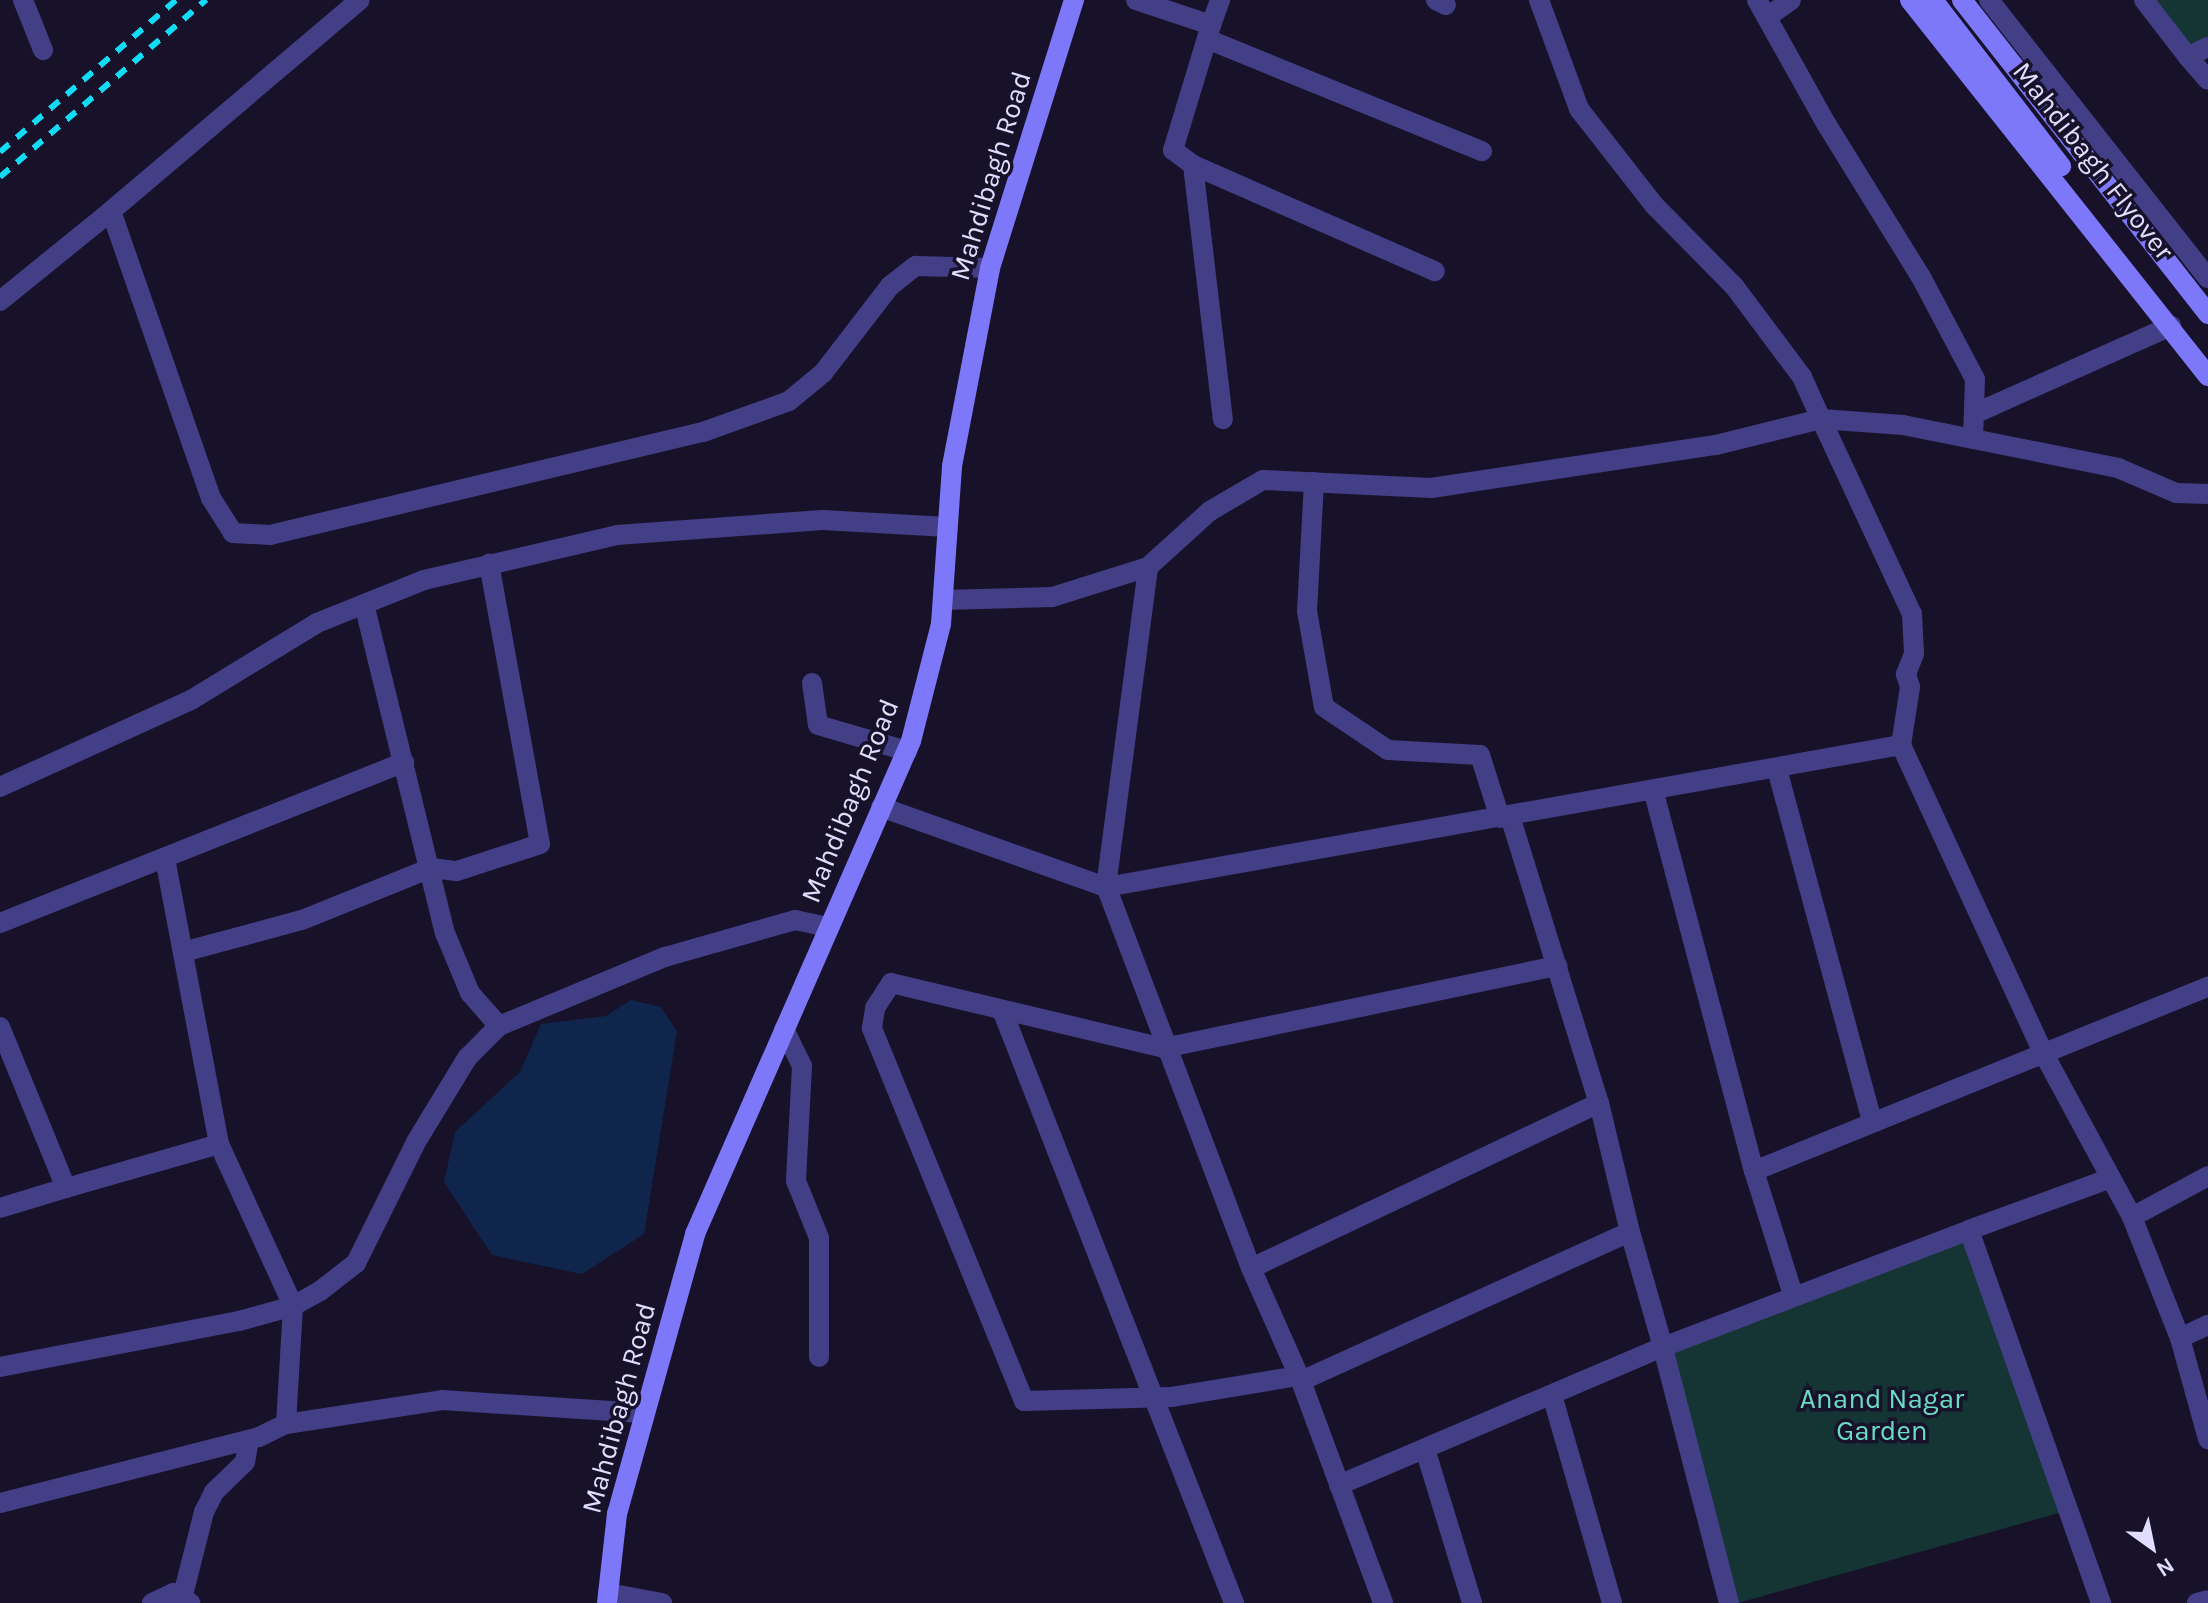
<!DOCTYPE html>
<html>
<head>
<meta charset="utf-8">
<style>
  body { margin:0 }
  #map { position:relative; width:2208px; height:1603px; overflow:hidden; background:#17122a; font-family:Karla,sans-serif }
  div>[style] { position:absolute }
  .green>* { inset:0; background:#153434 }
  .water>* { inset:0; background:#0f254c }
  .street>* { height:20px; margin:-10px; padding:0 10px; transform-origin:10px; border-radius:10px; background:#433f87 }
  .secondary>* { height:20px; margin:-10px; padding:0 10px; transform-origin:10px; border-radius:10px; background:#7d78fa }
  .rail>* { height:6px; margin-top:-3px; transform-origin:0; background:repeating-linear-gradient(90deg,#11dbf5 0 12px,transparent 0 22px) }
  span { translate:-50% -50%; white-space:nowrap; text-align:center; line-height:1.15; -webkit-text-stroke:7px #17122a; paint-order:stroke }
  .street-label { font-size:28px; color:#e1ddfe }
  .park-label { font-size:28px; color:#6adcc2 }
  .north { position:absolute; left:2112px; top:1507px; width:80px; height:80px; -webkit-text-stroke:6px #17122a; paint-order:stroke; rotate:147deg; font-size:22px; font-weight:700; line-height:32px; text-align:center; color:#e1ddfe }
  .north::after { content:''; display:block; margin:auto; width:28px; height:36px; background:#e1ddfe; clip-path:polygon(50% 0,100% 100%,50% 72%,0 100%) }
</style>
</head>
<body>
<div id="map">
  <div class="green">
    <div style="clip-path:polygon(2144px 0,2208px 0,2208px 47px,2188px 57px)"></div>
    <div style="clip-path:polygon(1969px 1230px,2066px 1511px,1738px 1603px,1663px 1347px)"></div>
  </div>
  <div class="water">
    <div style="clip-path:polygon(631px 1000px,661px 1007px,677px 1031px,644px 1234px,582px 1274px,492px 1255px,444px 1182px,455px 1132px,520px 1072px,541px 1024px,606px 1016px)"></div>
  </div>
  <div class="street">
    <div style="left:23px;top:0;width:54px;rotate:68.2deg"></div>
    <div style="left:1136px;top:0;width:79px;rotate:18.4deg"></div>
    <div style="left:1211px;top:25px;width:27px;rotate:-70deg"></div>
    <div style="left:1436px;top:0;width:11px;rotate:27deg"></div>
    <div style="left:1539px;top:0;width:116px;rotate:69.8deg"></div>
    <div style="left:1579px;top:109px;width:122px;rotate:52deg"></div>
    <div style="left:1654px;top:205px;width:114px;rotate:45.4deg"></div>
    <div style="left:1734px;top:286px;width:114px;rotate:53.2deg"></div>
    <div style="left:1802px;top:377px;width:46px;rotate:65.7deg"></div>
    <div style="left:1821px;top:419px;width:82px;rotate:4.2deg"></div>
    <div style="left:1903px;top:425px;width:219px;rotate:11.3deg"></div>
    <div style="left:2118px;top:468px;width:63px;rotate:23.3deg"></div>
    <div style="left:2176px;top:493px;width:32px;rotate:2deg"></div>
    <div style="left:1757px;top:0;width:143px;rotate:60.8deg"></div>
    <div style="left:1827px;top:125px;width:179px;rotate:58.3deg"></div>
    <div style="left:1921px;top:277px;width:115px;rotate:62.1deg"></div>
    <div style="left:1975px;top:379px;width:60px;rotate:91.9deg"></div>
    <div style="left:1989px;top:0;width:354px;rotate:51.8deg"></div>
    <div style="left:2144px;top:0;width:72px;rotate:52.3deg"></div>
    <div style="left:2188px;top:57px;width:22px;rotate:-27deg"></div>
    <div style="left:1767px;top:17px;width:29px;rotate:-35deg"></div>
    <div style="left:1211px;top:25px;width:131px;rotate:106.9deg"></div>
    <div style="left:1173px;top:150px;width:25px;rotate:37deg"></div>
    <div style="left:1193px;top:165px;width:264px;rotate:23.7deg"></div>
    <div style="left:1207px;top:39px;width:297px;rotate:22.2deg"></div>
    <div style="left:2188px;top:57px;width:30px;rotate:49deg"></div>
    <div style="left:1193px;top:165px;width:256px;rotate:83.3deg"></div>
    <div style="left:111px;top:211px;width:326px;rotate:-40.3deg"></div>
    <div style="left:0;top:301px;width:143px;rotate:-39deg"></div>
    <div style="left:111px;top:211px;width:304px;rotate:70.8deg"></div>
    <div style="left:211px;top:498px;width:41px;rotate:57.8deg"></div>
    <div style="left:233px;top:533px;width:37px;rotate:3deg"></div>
    <div style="left:270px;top:535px;width:445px;rotate:-13.4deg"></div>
    <div style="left:703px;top:432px;width:91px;rotate:-19.8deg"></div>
    <div style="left:789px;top:401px;width:44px;rotate:-39.5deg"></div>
    <div style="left:823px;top:373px;width:110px;rotate:-52.4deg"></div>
    <div style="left:890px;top:286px;width:33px;rotate:-38deg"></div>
    <div style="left:916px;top:266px;width:74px;rotate:1.5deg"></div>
    <div style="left:1974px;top:414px;width:216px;rotate:-24.1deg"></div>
    <div style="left:1314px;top:482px;width:129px;rotate:93.1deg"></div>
    <div style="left:1307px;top:611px;width:97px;rotate:80deg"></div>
    <div style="left:1324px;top:707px;width:77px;rotate:33.9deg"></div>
    <div style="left:1388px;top:750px;width:92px;rotate:3.1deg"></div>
    <div style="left:1480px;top:755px;width:66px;rotate:72.4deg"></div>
    <div style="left:1148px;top:567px;width:84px;rotate:-42.1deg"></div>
    <div style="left:1210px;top:511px;width:61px;rotate:-30.3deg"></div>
    <div style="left:1263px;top:480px;width:168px;rotate:2.7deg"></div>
    <div style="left:1431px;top:488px;width:288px;rotate:-8.6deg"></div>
    <div style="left:1716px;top:445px;width:108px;rotate:-13.9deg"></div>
    <div style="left:1821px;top:419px;width:215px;rotate:65deg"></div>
    <div style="left:1912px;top:614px;width:40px;rotate:87.1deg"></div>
    <div style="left:1914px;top:654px;width:22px;rotate:112deg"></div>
    <div style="left:1906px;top:674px;width:14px;rotate:73deg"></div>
    <div style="left:1910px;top:687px;width:59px;rotate:98.8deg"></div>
    <div style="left:364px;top:604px;width:339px;rotate:76.2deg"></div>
    <div style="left:445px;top:933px;width:65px;rotate:67.4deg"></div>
    <div style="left:470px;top:993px;width:44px;rotate:48.7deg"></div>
    <div style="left:499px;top:1026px;width:180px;rotate:-22.6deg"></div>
    <div style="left:665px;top:957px;width:135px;rotate:-15.9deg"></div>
    <div style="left:795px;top:920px;width:35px;rotate:12deg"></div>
    <div style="left:812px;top:683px;width:42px;rotate:81.9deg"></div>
    <div style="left:818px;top:725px;width:93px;rotate:16.3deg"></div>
    <div style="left:1777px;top:769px;width:365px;rotate:74.9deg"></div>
    <div style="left:0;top:787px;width:210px;rotate:-24.5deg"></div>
    <div style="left:191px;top:700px;width:148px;rotate:-31.4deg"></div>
    <div style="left:317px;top:623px;width:115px;rotate:-21.9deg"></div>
    <div style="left:424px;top:580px;width:198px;rotate:-13.1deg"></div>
    <div style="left:617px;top:535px;width:206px;rotate:-4.2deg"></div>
    <div style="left:822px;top:520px;width:126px;rotate:3.2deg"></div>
    <div style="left:1654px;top:793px;width:391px;rotate:75.2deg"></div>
    <div style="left:1754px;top:1171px;width:490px;rotate:-22.1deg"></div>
    <div style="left:881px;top:807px;width:239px;rotate:19.6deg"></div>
    <div style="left:1106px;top:887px;width:323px;rotate:-82.5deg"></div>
    <div style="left:1148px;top:567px;width:101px;rotate:162.6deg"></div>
    <div style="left:1052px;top:597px;width:109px;rotate:178.4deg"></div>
    <div style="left:1510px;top:816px;width:300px;rotate:72.8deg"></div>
    <div style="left:1599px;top:1103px;width:385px;rotate:154.6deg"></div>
    <div style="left:1251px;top:1268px;width:408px;rotate:-110.8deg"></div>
    <div style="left:1106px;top:887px;width:808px;rotate:-10.13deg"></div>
    <div style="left:1901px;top:745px;width:343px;rotate:65.2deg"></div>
    <div style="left:2045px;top:1056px;width:183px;rotate:61.6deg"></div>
    <div style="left:2132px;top:1217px;width:86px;rotate:-28.3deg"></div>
    <div style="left:0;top:923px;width:435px;rotate:-21.7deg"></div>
    <div style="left:183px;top:952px;width:123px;rotate:-15.1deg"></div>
    <div style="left:302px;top:920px;width:139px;rotate:-22deg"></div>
    <div style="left:431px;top:868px;width:26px;rotate:7deg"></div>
    <div style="left:457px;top:871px;width:87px;rotate:-18deg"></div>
    <div style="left:540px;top:844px;width:285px;rotate:-100.3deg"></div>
    <div style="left:1002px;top:1010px;width:637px;rotate:68.63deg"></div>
    <div style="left:0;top:1027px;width:174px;rotate:67.7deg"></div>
    <div style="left:66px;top:1188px;width:159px;rotate:-16deg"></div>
    <div style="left:219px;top:1144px;width:290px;rotate:-100.7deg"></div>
    <div style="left:784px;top:1029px;width:41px;rotate:64.1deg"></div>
    <div style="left:802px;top:1066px;width:115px;rotate:93deg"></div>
    <div style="left:796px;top:1181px;width:61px;rotate:68deg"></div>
    <div style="left:819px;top:1238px;width:119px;rotate:90deg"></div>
    <div style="left:219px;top:1144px;width:178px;rotate:65.4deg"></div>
    <div style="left:293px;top:1306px;width:118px;rotate:93.4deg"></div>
    <div style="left:1754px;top:1171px;width:130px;rotate:72.5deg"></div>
    <div style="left:0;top:1208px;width:69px;rotate:-16.9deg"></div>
    <div style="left:2132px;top:1217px;width:130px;rotate:68.4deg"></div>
    <div style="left:2180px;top:1338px;width:105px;rotate:74.5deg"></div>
    <div style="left:1969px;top:1230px;width:151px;rotate:-20.1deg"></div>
    <div style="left:1251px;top:1268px;width:124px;rotate:66.1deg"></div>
    <div style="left:1301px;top:1381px;width:237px;rotate:69.7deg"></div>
    <div style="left:2180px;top:1338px;width:31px;rotate:-25deg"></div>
    <div style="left:0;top:1367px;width:243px;rotate:-10.9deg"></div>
    <div style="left:239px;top:1321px;width:56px;rotate:-15.5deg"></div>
    <div style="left:293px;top:1306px;width:31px;rotate:-29deg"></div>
    <div style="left:320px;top:1291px;width:46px;rotate:-37.9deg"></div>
    <div style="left:356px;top:1263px;width:135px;rotate:-63.6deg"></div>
    <div style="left:416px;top:1142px;width:98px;rotate:-58.7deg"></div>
    <div style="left:467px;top:1058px;width:45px;rotate:-45deg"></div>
    <div style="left:1298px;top:1376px;width:129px;rotate:170.6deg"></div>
    <div style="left:1171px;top:1397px;width:147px;rotate:178.4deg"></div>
    <div style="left:1024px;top:1401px;width:403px;rotate:-112.2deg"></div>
    <div style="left:872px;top:1028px;width:20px;rotate:-81deg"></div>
    <div style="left:875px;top:1008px;width:30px;rotate:-57deg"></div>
    <div style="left:891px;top:983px;width:281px;rotate:13.4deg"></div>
    <div style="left:1164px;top:1048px;width:402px;rotate:-11.8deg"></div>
    <div style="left:1301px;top:1381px;width:361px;rotate:-24.4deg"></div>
    <div style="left:1630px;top:1232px;width:133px;rotate:-103.5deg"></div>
    <div style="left:1552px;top:1395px;width:216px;rotate:73.9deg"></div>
    <div style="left:1425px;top:1449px;width:161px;rotate:73deg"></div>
    <div style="left:1339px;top:1485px;width:352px;rotate:-23.1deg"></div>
    <div style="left:1663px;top:1347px;width:120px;rotate:-106deg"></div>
    <div style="left:0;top:1503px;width:267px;rotate:-14.3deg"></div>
    <div style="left:259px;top:1437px;width:30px;rotate:-26deg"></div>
    <div style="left:286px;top:1424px;width:158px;rotate:-8.7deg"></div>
    <div style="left:442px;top:1400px;width:200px;rotate:3.7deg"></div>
    <div style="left:608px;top:1593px;width:55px;rotate:10.5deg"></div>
    <div style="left:183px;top:1595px;width:86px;rotate:-75.8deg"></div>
    <div style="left:204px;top:1512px;width:22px;rotate:-63deg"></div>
    <div style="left:214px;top:1492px;width:43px;rotate:-44.1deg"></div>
    <div style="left:245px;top:1462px;width:22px;rotate:-80deg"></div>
    <div style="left:152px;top:1603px;width:23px;rotate:-25deg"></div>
    <div style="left:173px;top:1593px;width:20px;rotate:30deg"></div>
    <div style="left:1729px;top:1603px;width:264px;rotate:-104.5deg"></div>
    <div style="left:1663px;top:1347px;width:328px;rotate:-20.9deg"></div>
    <div style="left:1969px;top:1230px;width:396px;rotate:70.5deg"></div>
    <div style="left:2197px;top:1603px;width:11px;rotate:-15deg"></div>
  </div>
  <div class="secondary">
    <div style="left:1910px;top:0;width:480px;rotate:51.6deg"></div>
    <div style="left:1933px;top:0;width:210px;rotate:52.4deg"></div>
    <div style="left:1962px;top:0;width:399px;rotate:51.9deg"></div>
    <div style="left:607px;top:1603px;width:90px;rotate:-83.6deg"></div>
    <div style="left:617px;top:1514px;width:291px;rotate:-74.4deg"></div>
    <div style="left:695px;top:1234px;width:538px;rotate:-66.34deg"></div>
    <div style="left:911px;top:741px;width:121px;rotate:-75.6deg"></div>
    <div style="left:941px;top:624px;width:158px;rotate:-86deg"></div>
    <div style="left:952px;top:466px;width:202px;rotate:-79.1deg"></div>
    <div style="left:990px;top:268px;width:281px;rotate:-72.6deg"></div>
  </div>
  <div class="rail">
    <div style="left:0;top:152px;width:233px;rotate:-40.8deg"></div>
    <div style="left:0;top:177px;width:272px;rotate:-40.7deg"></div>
  </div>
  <div class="street-label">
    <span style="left:2093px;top:161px;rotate:52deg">Mahdibagh Flyover</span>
    <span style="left:991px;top:176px;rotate:-73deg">Mahdibagh Road</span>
    <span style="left:850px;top:801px;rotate:-68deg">Mahdibagh Road</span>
    <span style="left:619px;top:1408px;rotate:-75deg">Mahdibagh Road</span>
  </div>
  <div class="park-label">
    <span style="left:1882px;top:1415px">Anand Nagar<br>Garden</span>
  </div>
  <div class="north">N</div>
</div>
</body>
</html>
